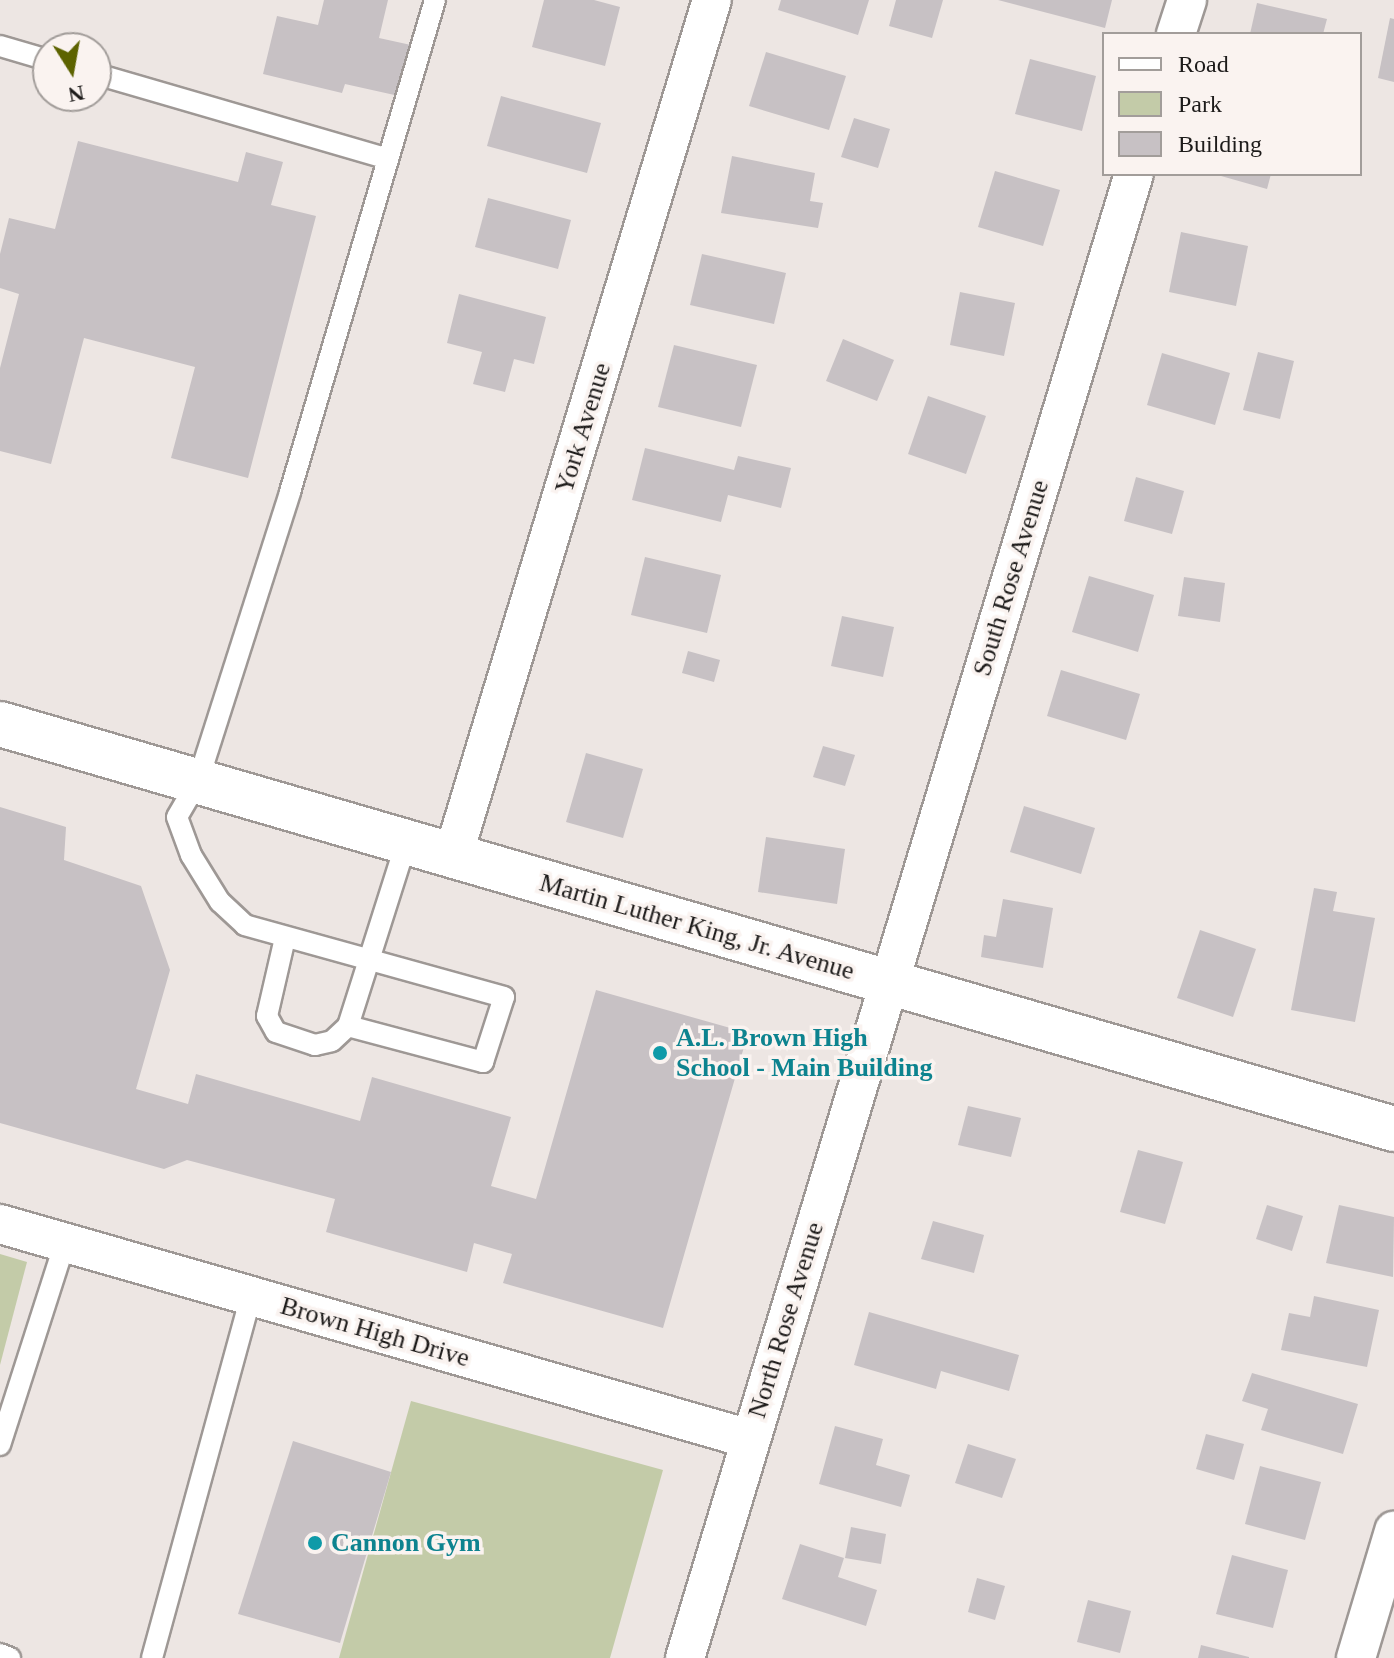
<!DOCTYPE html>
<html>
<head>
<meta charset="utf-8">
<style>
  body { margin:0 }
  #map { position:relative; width:1394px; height:1658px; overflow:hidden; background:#ede6e3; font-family:"Times New Roman",serif }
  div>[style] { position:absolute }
  .green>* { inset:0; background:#c3cba8 }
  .building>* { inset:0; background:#c7c1c4 }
  .roads { filter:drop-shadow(2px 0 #9e9895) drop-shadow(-2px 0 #9e9895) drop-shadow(0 2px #9e9895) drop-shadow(0 -2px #9e9895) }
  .service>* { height:20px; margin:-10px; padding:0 10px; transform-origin:10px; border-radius:10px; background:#fff }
  .minor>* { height:38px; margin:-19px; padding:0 19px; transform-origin:19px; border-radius:19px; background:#fff }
  .secondary>* { height:44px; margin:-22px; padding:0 22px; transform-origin:22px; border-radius:22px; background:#fff }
  .dots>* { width:22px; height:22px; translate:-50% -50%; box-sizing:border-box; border:4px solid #faf3f0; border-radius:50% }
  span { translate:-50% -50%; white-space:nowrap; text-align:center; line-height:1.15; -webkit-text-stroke:7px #faf3f0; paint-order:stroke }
  .street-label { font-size:26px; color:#1d1b1a }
  .culture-label { font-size:26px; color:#0d838f; font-weight:700 }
  .left { translate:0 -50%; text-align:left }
  .legend { position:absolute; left:1102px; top:32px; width:260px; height:144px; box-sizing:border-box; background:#faf3f0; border:2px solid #a29d9a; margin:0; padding:10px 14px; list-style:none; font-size:24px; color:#1d1b1a }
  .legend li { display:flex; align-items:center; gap:16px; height:40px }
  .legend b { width:40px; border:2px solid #a29d9a }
  .north { position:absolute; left:32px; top:32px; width:80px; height:80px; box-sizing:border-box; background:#faf3f0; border:2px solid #a29d9a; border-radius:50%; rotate:169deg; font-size:22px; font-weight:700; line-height:32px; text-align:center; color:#1d1b1a }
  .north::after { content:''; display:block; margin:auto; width:28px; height:36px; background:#5d6300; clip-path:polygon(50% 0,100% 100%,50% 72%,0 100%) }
</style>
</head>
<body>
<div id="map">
  <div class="green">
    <div style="clip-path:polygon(0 1254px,27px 1262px,0 1365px)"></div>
    <div style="clip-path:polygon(411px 1401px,663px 1470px,610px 1658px,339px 1658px)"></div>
  </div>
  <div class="building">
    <div style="clip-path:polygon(324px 0,388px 0,379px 38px,411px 45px,399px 96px,345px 84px,342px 93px,263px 74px,277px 16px,318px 25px)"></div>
    <div style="clip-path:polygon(544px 0,594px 0,620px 7px,605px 66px,532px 47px)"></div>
    <div style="clip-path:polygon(781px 0,869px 0,858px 35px,778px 10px)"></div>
    <div style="clip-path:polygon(896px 0,943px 0,932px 38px,889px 26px)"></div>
    <div style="clip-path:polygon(998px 0,1112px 0,1105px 28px)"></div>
    <div style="clip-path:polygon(1257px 3px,1327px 19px,1323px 34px,1250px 34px)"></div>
    <div style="clip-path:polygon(1390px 18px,1394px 19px,1394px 82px,1378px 78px)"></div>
    <div style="clip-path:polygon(766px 52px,846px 76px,829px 130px,749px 106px)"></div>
    <div style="clip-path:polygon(1030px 59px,1096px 76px,1082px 131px,1015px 114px)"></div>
    <div style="clip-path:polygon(501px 96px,601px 123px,587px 173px,487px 146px)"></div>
    <div style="clip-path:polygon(854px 118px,890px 129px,878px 168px,841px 157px)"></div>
    <div style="clip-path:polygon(78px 141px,238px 182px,246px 152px,283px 162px,271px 205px,316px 216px,248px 478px,171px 458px,195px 367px,84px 338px,51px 464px,0 451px,0 368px,19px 294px,0 288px,0 254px,9px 218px,55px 229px)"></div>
    <div style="clip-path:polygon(732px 156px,815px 173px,810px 201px,823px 203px,818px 228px,721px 213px)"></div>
    <div style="clip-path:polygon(995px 171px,1060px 190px,1043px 246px,978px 227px)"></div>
    <div style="clip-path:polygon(1214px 174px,1271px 174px,1267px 189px)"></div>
    <div style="clip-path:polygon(488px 198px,571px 220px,558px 269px,475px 247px)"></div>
    <div style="clip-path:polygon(1181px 232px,1248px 246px,1236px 306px,1169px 292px)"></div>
    <div style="clip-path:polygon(702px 254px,786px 273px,774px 324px,690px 305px)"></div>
    <div style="clip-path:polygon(960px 292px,1015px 303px,1004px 356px,950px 345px)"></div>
    <div style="clip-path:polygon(459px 294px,546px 317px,534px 364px,514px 359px,505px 392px,473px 384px,482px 352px,447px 343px)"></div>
    <div style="clip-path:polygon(843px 339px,894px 360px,877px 401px,826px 381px)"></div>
    <div style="clip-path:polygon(674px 345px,757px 365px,741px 427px,658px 407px)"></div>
    <div style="clip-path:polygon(1258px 352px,1294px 361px,1280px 419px,1243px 410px)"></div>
    <div style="clip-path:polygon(1162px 353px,1230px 373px,1215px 425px,1147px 405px)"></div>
    <div style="clip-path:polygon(928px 396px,986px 416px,966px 474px,908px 454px)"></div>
    <div style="clip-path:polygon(645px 448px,734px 470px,738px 456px,791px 468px,781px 508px,728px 495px,721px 522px,632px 500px)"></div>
    <div style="clip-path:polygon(1136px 477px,1184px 491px,1172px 534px,1124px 521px)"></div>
    <div style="clip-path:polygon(645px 557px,721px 575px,707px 633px,631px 615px)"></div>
    <div style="clip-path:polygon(1089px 576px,1154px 595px,1138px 652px,1072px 632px)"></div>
    <div style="clip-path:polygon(1184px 577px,1225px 583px,1220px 622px,1178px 616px)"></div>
    <div style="clip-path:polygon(842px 616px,894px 627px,883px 677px,831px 666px)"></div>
    <div style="clip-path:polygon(688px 651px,720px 660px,714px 682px,682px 673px)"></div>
    <div style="clip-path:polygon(1061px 670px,1140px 694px,1126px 740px,1047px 716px)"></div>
    <div style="clip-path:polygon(823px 746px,855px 755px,845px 786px,813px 777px)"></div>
    <div style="clip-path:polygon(586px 753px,643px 769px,623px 838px,566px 822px)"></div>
    <div style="clip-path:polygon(1024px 806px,1095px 828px,1081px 874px,1010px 852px)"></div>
    <div style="clip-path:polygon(0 807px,66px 827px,64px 860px,141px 886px,170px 970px,136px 1089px,188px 1104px,196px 1074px,360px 1121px,372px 1077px,511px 1117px,491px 1186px,536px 1199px,596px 990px,748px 1033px,663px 1328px,503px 1283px,512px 1254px,474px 1243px,467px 1272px,326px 1232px,335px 1199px,187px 1160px,164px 1169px,0 1123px)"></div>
    <div style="clip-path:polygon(766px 837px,845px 849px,837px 904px,758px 892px)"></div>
    <div style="clip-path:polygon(1314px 888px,1337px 892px,1333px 911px,1375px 918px,1355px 1022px,1291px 1010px)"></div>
    <div style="clip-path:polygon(1003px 899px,1053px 908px,1043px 968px,981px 957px,984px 935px,996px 937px)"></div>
    <div style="clip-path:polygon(1200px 930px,1256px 949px,1233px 1017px,1177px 998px)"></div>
    <div style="clip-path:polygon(968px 1106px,1021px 1118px,1011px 1157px,958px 1145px)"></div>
    <div style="clip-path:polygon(1138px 1150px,1183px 1162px,1165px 1224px,1120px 1212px)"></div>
    <div style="clip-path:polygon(1267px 1205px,1303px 1216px,1292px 1251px,1256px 1239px)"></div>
    <div style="clip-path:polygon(1339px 1205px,1394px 1217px,1393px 1277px,1326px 1263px)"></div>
    <div style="clip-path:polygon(933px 1221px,984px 1235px,974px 1273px,921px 1259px)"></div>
    <div style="clip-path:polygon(1314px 1296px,1379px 1310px,1367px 1367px,1281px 1350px,1289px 1313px,1310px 1317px)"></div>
    <div style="clip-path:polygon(869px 1312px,1019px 1355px,1009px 1391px,941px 1371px,936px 1389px,854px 1365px)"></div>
    <div style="clip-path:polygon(1252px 1373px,1358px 1404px,1343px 1454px,1261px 1430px,1268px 1409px,1242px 1401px)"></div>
    <div style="clip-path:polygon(835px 1426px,883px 1439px,876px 1465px,910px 1475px,901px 1507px,819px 1484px)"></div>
    <div style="clip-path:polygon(1206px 1434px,1244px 1444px,1234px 1480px,1196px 1469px)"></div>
    <div style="clip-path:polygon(293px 1441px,391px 1472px,340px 1643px,238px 1614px)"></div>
    <div style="clip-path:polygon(968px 1444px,1016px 1459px,1002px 1498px,955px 1483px)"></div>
    <div style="clip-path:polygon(1260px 1466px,1321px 1482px,1305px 1540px,1245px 1524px)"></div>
    <div style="clip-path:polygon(851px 1527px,886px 1534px,881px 1564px,845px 1558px)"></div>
    <div style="clip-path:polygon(800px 1544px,844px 1558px,838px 1577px,877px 1590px,866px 1626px,782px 1599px)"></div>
    <div style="clip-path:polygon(1232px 1555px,1288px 1570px,1273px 1628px,1216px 1614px)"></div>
    <div style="clip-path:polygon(977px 1578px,1005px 1586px,995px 1620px,968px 1612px)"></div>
    <div style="clip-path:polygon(1088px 1600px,1131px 1611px,1120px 1653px,1077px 1642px)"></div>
    <div style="clip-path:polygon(1201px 1645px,1249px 1657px,1249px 1658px,1198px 1658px)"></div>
  </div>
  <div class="roads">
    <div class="service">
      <div style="left:0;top:46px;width:50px;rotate:16.3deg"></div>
      <div style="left:96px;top:74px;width:304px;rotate:16.2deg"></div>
      <div style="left:285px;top:938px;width:80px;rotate:103deg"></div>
      <div style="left:267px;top:1016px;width:18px;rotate:61deg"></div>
      <div style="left:276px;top:1032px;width:41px;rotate:18.4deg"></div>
      <div style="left:315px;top:1045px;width:17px;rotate:-13deg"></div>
      <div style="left:332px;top:1041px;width:22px;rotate:-43deg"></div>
      <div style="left:348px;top:1026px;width:192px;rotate:-72.4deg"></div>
      <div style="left:348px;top:1026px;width:140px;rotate:14.9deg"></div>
      <div style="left:483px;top:1062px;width:68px;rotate:-72.1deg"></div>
      <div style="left:504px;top:997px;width:269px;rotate:-164.5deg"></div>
      <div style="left:245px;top:925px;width:34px;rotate:-137deg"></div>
      <div style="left:220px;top:902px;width:55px;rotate:-121.7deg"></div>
      <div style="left:191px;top:855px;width:40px;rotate:-110.2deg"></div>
      <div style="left:177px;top:817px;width:42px;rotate:-59.7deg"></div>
      <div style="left:198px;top:781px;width:303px;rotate:-72.3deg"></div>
      <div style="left:290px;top:492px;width:513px;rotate:-73.58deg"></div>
      <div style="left:0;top:1445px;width:212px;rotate:-72.2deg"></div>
      <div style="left:0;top:1654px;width:11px;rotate:22deg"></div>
      <div style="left:152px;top:1658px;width:375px;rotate:-74.7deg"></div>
    </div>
    <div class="minor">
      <div style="left:1176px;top:34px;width:36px;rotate:-72deg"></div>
      <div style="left:453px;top:856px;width:894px;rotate:-73.17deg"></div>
      <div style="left:0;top:1224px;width:780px;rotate:16deg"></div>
      <div style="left:685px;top:1658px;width:1550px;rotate:-73.17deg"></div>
      <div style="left:1356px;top:1658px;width:133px;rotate:-73.3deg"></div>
    </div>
    <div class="secondary">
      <div style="left:0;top:724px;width:1452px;rotate:16.2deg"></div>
    </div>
  </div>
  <div class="dots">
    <div style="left:660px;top:1053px;background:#0f9aa8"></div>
    <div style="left:315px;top:1543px;background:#0f9aa8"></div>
  </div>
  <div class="street-label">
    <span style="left:583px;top:428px;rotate:-73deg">York Avenue</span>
    <span style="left:1011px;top:578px;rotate:-73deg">South Rose Avenue</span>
    <span style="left:697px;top:927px;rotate:16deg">Martin Luther King, Jr. Avenue</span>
    <span style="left:786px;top:1320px;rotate:-73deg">North Rose Avenue</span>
    <span style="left:375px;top:1332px;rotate:16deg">Brown High Drive</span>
  </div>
  <div class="culture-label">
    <span class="left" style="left:676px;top:1053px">A.L. Brown High<br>School - Main Building</span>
    <span class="left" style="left:331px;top:1543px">Cannon Gym</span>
  </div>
  <ul class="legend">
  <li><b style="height:10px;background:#fff"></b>Road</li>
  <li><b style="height:22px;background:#c3cba8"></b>Park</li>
  <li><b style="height:22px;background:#c7c1c4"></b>Building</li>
  </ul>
  <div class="north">N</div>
</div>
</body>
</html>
